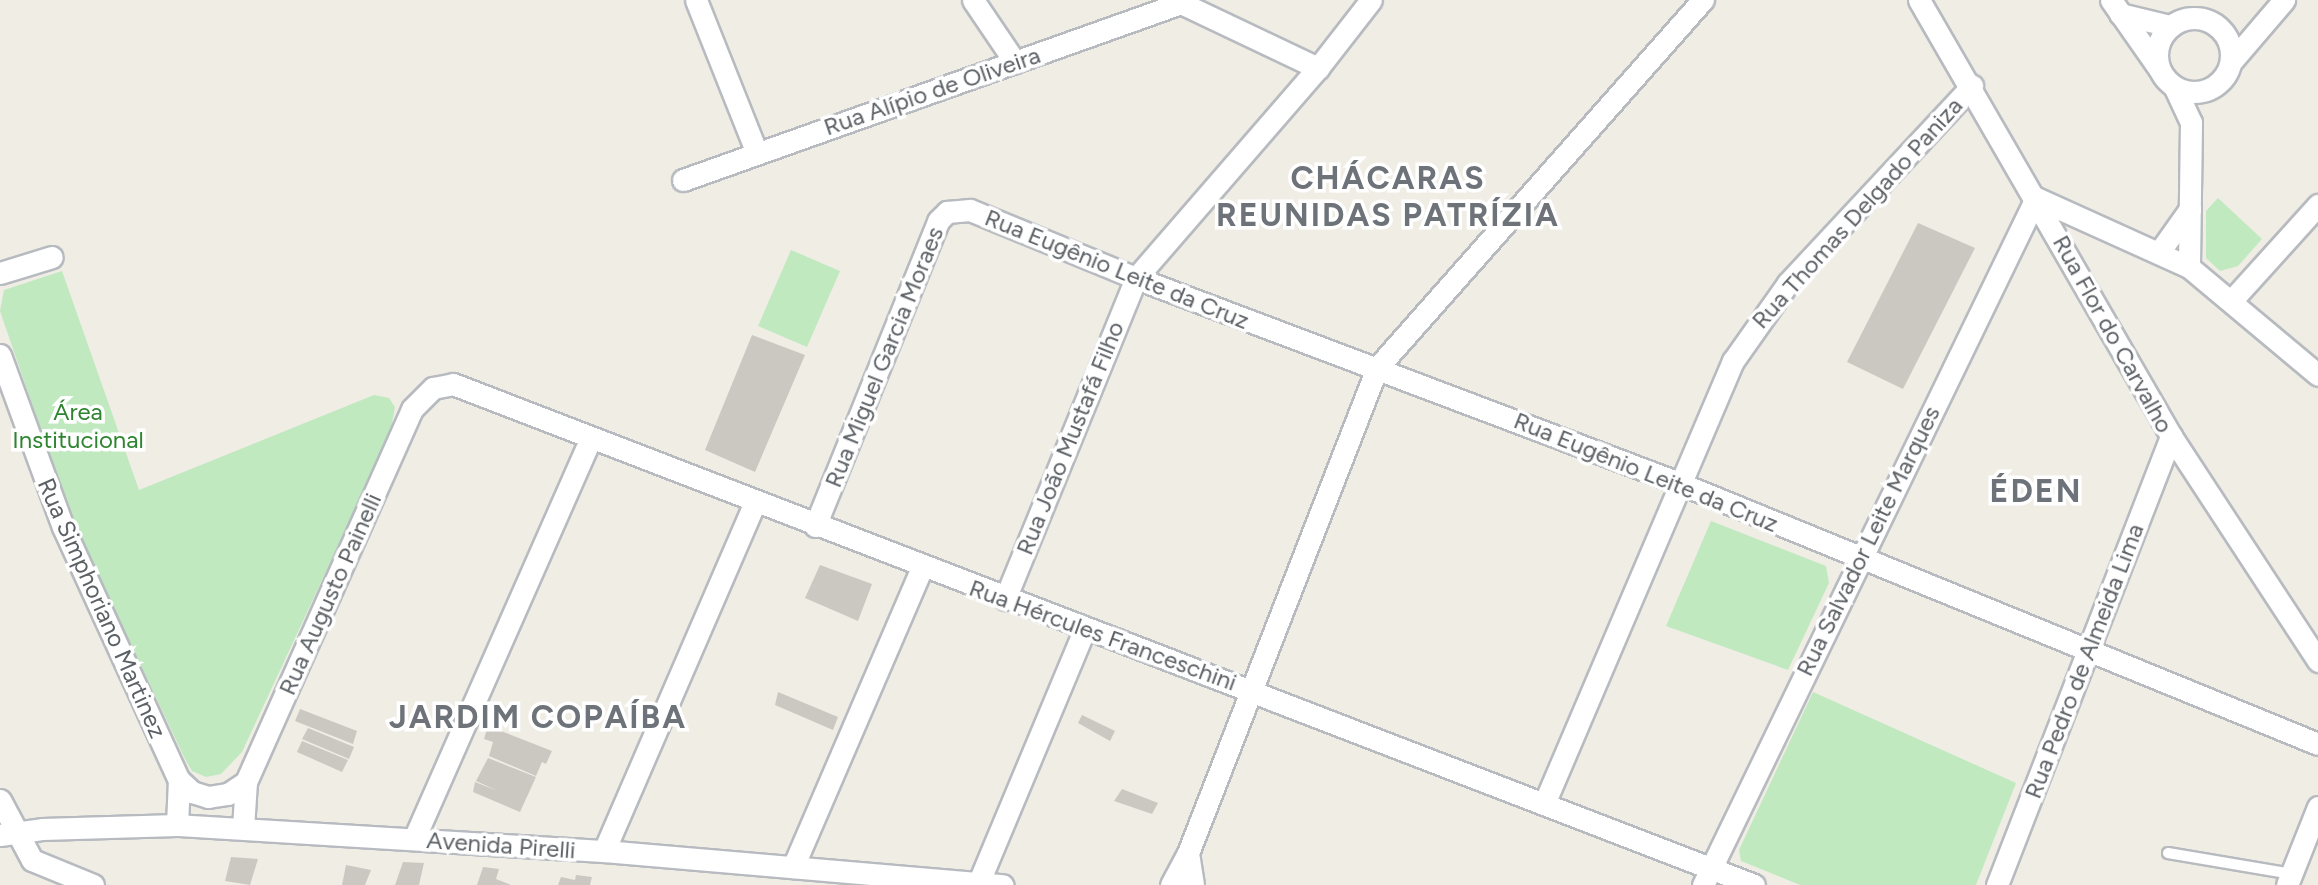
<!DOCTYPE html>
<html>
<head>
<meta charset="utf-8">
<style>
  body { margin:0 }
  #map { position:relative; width:2318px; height:885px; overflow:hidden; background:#f0ede5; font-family:Figtree,sans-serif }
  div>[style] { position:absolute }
  .green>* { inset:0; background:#c0e9c0 }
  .building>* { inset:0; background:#cbc8c2 }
  .roads { filter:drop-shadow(2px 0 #b7bbc0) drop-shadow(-2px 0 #b7bbc0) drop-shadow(0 2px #b7bbc0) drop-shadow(0 -2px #b7bbc0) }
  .service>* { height:10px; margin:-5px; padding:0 5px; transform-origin:5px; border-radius:5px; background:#fff }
  .minor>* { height:21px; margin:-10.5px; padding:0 10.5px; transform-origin:10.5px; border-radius:10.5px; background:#fff }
  .minor>.ring { margin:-10.5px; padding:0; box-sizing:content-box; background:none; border:21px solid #fff; border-radius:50% }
  span { translate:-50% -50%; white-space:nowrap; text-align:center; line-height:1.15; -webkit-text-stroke:7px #fff; paint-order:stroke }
  .street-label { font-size:24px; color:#5c6166 }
  .park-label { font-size:24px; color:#2e8430 }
  .district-label { font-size:32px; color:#6d7379; font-weight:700; letter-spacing:2px }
</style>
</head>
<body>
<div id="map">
  <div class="green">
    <div style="clip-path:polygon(2218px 198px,2262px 239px,2238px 266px,2220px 271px,2206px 258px,2206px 211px)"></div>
    <div style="clip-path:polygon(791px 250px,840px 271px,807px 347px,758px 326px)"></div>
    <div style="clip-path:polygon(62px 271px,139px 490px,374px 395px,389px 398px,395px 407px,390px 434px,242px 752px,221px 774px,206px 777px,192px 771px,185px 759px,71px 518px,0 311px,4px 290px)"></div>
    <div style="clip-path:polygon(1711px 521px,1826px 566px,1829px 583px,1788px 670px,1666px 626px)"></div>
    <div style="clip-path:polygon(1813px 692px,2016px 783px,1976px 885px,1800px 885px,1741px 861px,1739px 850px)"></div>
  </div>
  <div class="building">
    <div style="clip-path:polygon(1918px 223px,1975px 248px,1903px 389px,1847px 362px)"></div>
    <div style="clip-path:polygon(752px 335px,805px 355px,755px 472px,705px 450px)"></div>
    <div style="clip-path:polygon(820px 565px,872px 584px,858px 621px,805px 598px)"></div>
    <div style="clip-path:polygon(778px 692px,838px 717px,833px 730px,775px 705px)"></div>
    <div style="clip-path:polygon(300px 709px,357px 731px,353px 744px,295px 721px)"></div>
    <div style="clip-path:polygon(1082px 715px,1115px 731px,1110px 741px,1078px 723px)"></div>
    <div style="clip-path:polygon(488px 726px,552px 751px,546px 764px,542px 762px,536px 776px,489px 756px,493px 742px,484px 739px)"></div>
    <div style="clip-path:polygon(308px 728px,354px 747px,349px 759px,302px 739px)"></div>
    <div style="clip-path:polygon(302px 741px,348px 760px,342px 772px,297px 752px)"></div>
    <div style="clip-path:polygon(488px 758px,536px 777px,520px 812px,473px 792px,475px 782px,498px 791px,476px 781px)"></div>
    <div style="clip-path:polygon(1122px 789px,1158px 803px,1152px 814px,1114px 801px)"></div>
    <div style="clip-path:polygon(231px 857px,258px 859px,250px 885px,225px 881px)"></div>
    <div style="clip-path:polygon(403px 862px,424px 863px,419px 885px,395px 885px)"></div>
    <div style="clip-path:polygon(346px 865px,371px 870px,365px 885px,342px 885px)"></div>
    <div style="clip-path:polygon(483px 867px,499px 869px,496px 879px,511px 885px,477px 885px)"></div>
    <div style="clip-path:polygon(576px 875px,592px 877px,590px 885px,558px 885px,561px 877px,575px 880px)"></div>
  </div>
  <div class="roads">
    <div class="service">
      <div style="left:2168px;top:853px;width:126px;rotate:9.6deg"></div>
    </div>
    <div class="minor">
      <div style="left:696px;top:0;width:165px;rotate:68.3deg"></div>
      <div style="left:973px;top:0;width:75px;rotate:55.9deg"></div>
      <div style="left:1919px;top:0;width:504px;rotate:59.97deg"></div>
      <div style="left:2171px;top:436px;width:269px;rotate:56.8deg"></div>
      <div style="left:2111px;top:0;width:85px;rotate:55deg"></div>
      <div style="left:1181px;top:3px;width:152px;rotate:25.4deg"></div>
      <div style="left:2120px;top:14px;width:51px;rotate:13.5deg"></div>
      <div class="ring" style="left:2157px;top:18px;width:53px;height:53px"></div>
      <div style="left:2231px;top:62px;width:82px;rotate:-49.5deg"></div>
      <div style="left:2174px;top:86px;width:40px;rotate:65deg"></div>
      <div style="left:2191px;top:122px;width:145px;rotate:90.8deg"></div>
      <div style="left:683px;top:180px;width:529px;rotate:-19.57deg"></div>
      <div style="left:2160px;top:251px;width:52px;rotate:-54.5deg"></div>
      <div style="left:0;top:273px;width:54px;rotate:-17.1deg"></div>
      <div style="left:2233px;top:299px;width:127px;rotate:-47.9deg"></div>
      <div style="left:0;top:355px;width:183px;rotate:69.9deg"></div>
      <div style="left:63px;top:527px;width:278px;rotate:65.4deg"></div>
      <div style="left:179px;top:780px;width:18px;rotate:43deg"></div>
      <div style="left:192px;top:792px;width:17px;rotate:17deg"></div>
      <div style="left:208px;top:797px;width:20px;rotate:-9deg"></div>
      <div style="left:228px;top:794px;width:22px;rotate:-34deg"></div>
      <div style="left:815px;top:526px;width:329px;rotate:-68deg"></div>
      <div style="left:938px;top:221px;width:13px;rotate:-45deg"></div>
      <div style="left:947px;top:212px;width:23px;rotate:-5deg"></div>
      <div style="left:970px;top:210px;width:179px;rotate:22.3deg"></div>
      <div style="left:1136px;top:278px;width:580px;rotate:20.68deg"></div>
      <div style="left:1679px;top:483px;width:690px;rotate:22.22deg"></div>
      <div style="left:1005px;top:599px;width:347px;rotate:-67.8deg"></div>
      <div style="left:1136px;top:278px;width:278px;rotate:-49.1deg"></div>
      <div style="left:1318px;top:68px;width:86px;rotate:-52.1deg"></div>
      <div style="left:0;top:800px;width:68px;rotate:61.9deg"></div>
      <div style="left:32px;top:860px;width:66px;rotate:22.3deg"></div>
      <div style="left:1544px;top:804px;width:482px;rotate:-66.9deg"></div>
      <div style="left:1733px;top:361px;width:95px;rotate:-54.8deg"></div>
      <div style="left:1788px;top:283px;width:270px;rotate:-47deg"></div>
      <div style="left:177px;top:825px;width:45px;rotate:-87.5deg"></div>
      <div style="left:243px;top:828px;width:46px;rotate:-86.3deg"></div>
      <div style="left:246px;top:782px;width:408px;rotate:-66deg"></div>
      <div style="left:412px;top:409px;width:30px;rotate:-45deg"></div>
      <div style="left:433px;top:388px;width:20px;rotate:-11deg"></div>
      <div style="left:453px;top:384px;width:1394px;rotate:21.06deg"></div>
      <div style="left:0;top:835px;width:42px;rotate:-8.1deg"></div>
      <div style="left:42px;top:829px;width:135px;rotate:-1.7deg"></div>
      <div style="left:177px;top:825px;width:428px;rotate:3.5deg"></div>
      <div style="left:604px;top:851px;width:400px;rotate:4.9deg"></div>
      <div style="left:414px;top:839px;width:438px;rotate:-66.2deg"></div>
      <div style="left:604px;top:851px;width:380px;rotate:-66.6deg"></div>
      <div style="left:1188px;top:853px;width:32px;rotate:81deg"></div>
      <div style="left:793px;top:867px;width:327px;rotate:-66.7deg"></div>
      <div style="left:978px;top:884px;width:275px;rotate:-67.3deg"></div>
      <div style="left:1171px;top:885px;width:36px;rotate:-62deg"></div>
      <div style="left:1188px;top:853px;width:521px;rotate:-68.71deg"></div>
      <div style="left:1377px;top:368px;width:492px;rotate:-48.5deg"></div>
      <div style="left:1703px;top:885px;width:763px;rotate:-64.14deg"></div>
      <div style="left:2036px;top:198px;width:168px;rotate:24.3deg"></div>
      <div style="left:2189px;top:267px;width:168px;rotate:39.9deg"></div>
      <div style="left:1997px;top:885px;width:482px;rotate:-68.8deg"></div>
      <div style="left:2287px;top:885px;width:84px;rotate:-68.3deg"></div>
    </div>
  </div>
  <div class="street-label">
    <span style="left:932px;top:91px;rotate:-19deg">Rua Alípio de Oliveira</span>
    <span style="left:1857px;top:213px;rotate:-48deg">Rua Thomas Delgado Paniza</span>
    <span style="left:1117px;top:269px;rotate:22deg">Rua Eugênio Leite da Cruz</span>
    <span style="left:2113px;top:334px;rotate:61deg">Rua Flor do Carvalho</span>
    <span style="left:884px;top:357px;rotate:-68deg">Rua Miguel Garcia Moraes</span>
    <span style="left:1070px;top:438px;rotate:-68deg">Rua João Mustafá Filho</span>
    <span style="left:1646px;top:472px;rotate:22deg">Rua Eugênio Leite da Cruz</span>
    <span style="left:1868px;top:541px;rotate:-64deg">Rua Salvador Leite Marques</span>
    <span style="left:330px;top:594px;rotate:-66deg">Rua Augusto Painelli</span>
    <span style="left:102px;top:608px;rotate:66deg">Rua Simphoriano Martinez</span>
    <span style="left:1103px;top:635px;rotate:20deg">Rua Hércules Franceschini</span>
    <span style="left:2084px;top:661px;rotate:-69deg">Rua Pedro de Almeida Lima</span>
    <span style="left:501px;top:845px;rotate:4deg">Avenida Pirelli</span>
  </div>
  <div class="park-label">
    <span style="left:78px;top:426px">Área<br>Institucional</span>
  </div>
  <div class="district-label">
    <span style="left:1388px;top:197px">CHÁCARAS<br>REUNIDAS PATRÍZIA</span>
    <span style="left:2036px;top:491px">ÉDEN</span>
    <span style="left:538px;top:717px">JARDIM COPAÍBA</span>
  </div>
</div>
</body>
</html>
